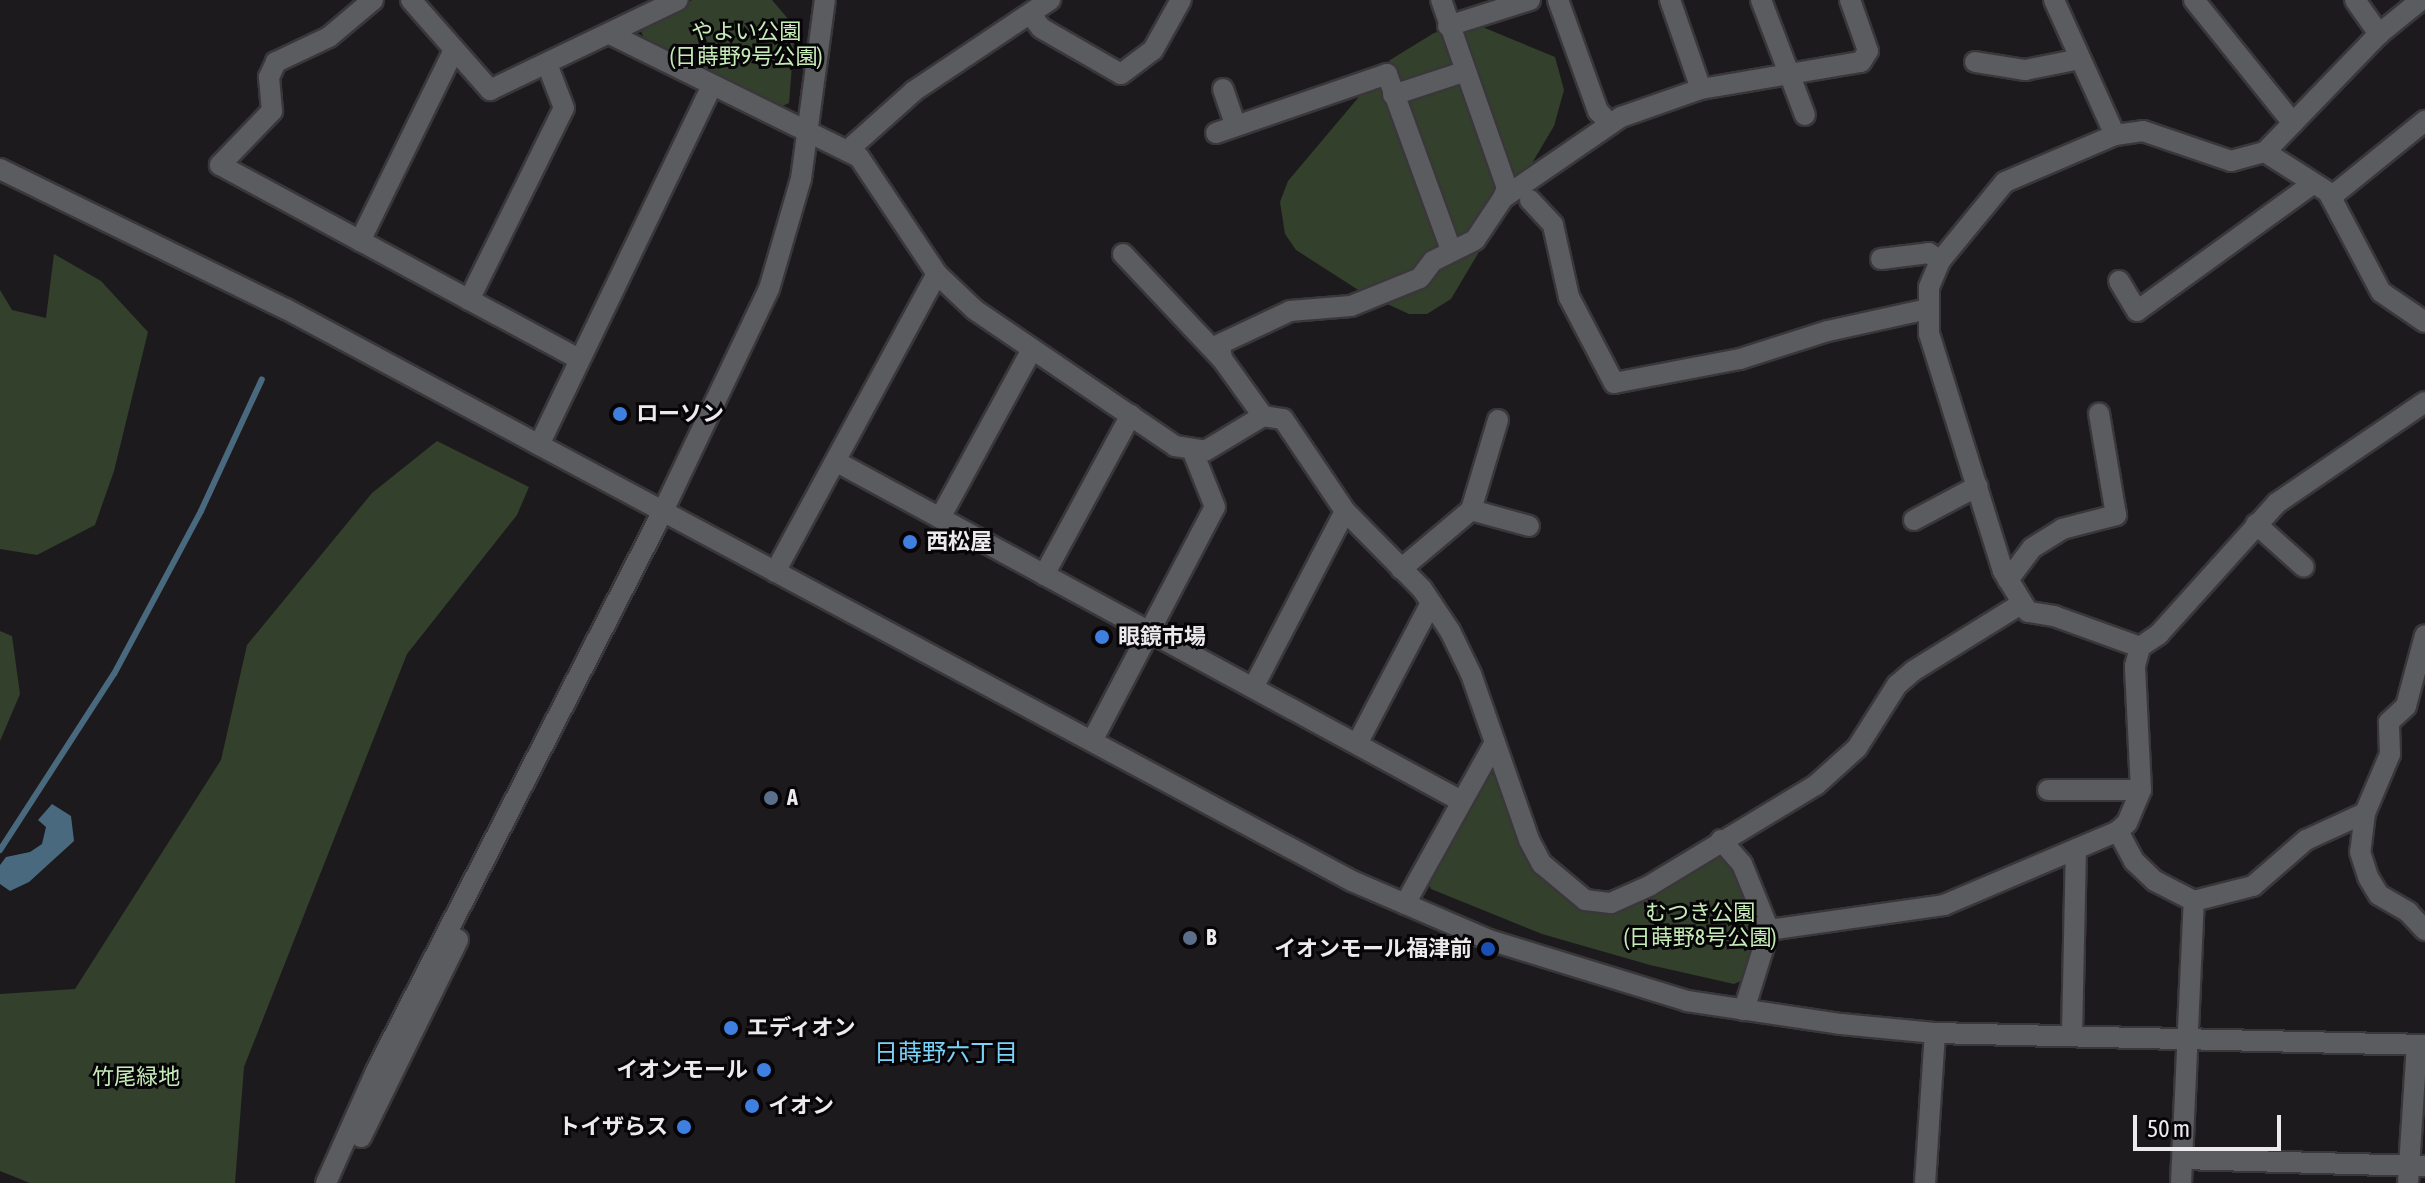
<!DOCTYPE html>
<html>
<head>
<meta charset="utf-8">
<style>
  body { margin:0 }
  #map { position:relative; width:2425px; height:1183px; overflow:hidden; background:#1d1a1d; font-family:"Asap Condensed","Noto Sans JP",sans-serif }
  div>[style] { position:absolute }
  .green>* { inset:0; background:#32402c }
  .water>* { inset:0; background:#49697f }
  .stream>* { height:6px; margin:-3px; padding:0 3px; transform-origin:3px; border-radius:3px; background:#49697f }
  .roads { filter:drop-shadow(2px 0 #3a373a) drop-shadow(-2px 0 #3a373a) drop-shadow(0 2px #3a373a) drop-shadow(0 -2px #3a373a) }
  .minor>* { height:20px; margin:-10px; padding:0 10px; transform-origin:10px; border-radius:10px; background:#5b5c5f }
  .dots>* { width:22px; height:22px; translate:-50% -50%; box-sizing:border-box; border:4px solid #070507; border-radius:50% }
  span { translate:-50% -50%; white-space:nowrap; text-align:center; line-height:1.15; -webkit-text-stroke:6px #070507; paint-order:stroke }
  .park-label { font-size:22px; color:#c6ecb8 }
  .poi-label { font-size:22px; color:#edeaed; font-weight:700 }
  .left { translate:0 -50%; text-align:left }
  .right { translate:-100% -50%; text-align:right }
  .neighbourhood-label { font-size:24px; color:#7bd2f9 }
  .scale { position:absolute; left:2133px; top:1115px; width:148px; height:36px; box-sizing:border-box; border:4px solid #edeaed; border-top:0; padding-left:10px; font-size:24px; line-height:28px; white-space:nowrap; color:#edeaed; -webkit-text-stroke:6px #070507; paint-order:stroke }
</style>
</head>
<body>
<div id="map">
  <div class="green">
    <div style="clip-path:polygon(692px 0,772px 0,795px 27px,789px 103px,778px 108px,645px 41px,641px 31px)"></div>
    <div style="clip-path:polygon(1464px 25px,1485px 28px,1555px 57px,1564px 90px,1554px 126px,1451px 299px,1427px 314px,1409px 314px,1363px 293px,1296px 250px,1285px 234px,1280px 202px,1288px 181px,1390px 60px,1434px 33px)"></div>
    <div style="clip-path:polygon(54px 254px,101px 281px,148px 332px,114px 471px,95px 525px,37px 555px,0 549px,0 290px,12px 310px,46px 318px)"></div>
    <div style="clip-path:polygon(437px 441px,529px 487px,517px 515px,407px 654px,244px 1067px,235px 1183px,30px 1183px,0 1171px,0 994px,75px 989px,221px 760px,247px 645px,372px 493px)"></div>
    <div style="clip-path:polygon(0 631px,12px 636px,20px 694px,0 741px)"></div>
    <div style="clip-path:polygon(1486px 774px,1494px 774px,1531px 861px,1578px 908px,1605px 913px,1638px 902px,1721px 855px,1730px 859px,1757px 930px,1745px 979px,1734px 984px,1650px 965px,1542px 934px,1431px 889px,1427px 881px)"></div>
  </div>
  <div class="water">
    <div style="clip-path:polygon(52px 804px,71px 816px,74px 841px,29px 882px,10px 891px,0 884px,0 865px,6px 857px,30px 852px,42px 844px,46px 827px,38px 820px)"></div>
  </div>
  <div class="stream">
    <div style="left:0;top:850px;width:210px;rotate:-57.1deg"></div>
    <div style="left:114px;top:674px;width:185px;rotate:-61.9deg"></div>
    <div style="left:201px;top:511px;width:145px;rotate:-65.2deg"></div>
  </div>
  <div class="roads">
    <div class="minor">
      <div style="left:373px;top:0;width:57px;rotate:139.9deg"></div>
      <div style="left:329px;top:37px;width:59px;rotate:154.7deg"></div>
      <div style="left:276px;top:62px;width:17px;rotate:115deg"></div>
      <div style="left:269px;top:77px;width:34px;rotate:85deg"></div>
      <div style="left:272px;top:111px;width:75px;rotate:133.9deg"></div>
      <div style="left:220px;top:165px;width:408px;rotate:28.4deg"></div>
      <div style="left:411px;top:0;width:120px;rotate:48.7deg"></div>
      <div style="left:490px;top:90px;width:208px;rotate:-25.6deg"></div>
      <div style="left:1558px;top:0;width:118px;rotate:70.2deg"></div>
      <div style="left:1598px;top:111px;width:18px;rotate:47deg"></div>
      <div style="left:1670px;top:0;width:94px;rotate:70.8deg"></div>
      <div style="left:1761px;top:0;width:123px;rotate:69.1deg"></div>
      <div style="left:2054px;top:0;width:148px;rotate:65.7deg"></div>
      <div style="left:2194px;top:0;width:158px;rotate:51.2deg"></div>
      <div style="left:2355px;top:0;width:42px;rotate:54.8deg"></div>
      <div style="left:1031px;top:15px;width:16px;rotate:52deg"></div>
      <div style="left:1041px;top:28px;width:92px;rotate:29.9deg"></div>
      <div style="left:1121px;top:74px;width:40px;rotate:-37deg"></div>
      <div style="left:1153px;top:50px;width:57px;rotate:-60.8deg"></div>
      <div style="left:1448px;top:26px;width:86px;rotate:-17.6deg"></div>
      <div style="left:612px;top:35px;width:275px;rotate:26.3deg"></div>
      <div style="left:859px;top:157px;width:141px;rotate:56.3deg"></div>
      <div style="left:937px;top:274px;width:52px;rotate:43.5deg"></div>
      <div style="left:975px;top:310px;width:242px;rotate:34.2deg"></div>
      <div style="left:1175px;top:446px;width:30px;rotate:9deg"></div>
      <div style="left:1205px;top:451px;width:68px;rotate:-31.1deg"></div>
      <div style="left:1263px;top:416px;width:20px;rotate:9deg"></div>
      <div style="left:1283px;top:419px;width:111px;rotate:56deg"></div>
      <div style="left:1345px;top:511px;width:110px;rotate:45.4deg"></div>
      <div style="left:1422px;top:589px;width:50px;rotate:56.3deg"></div>
      <div style="left:1450px;top:631px;width:48px;rotate:64deg"></div>
      <div style="left:1471px;top:674px;width:176px;rotate:70.7deg"></div>
      <div style="left:1529px;top:840px;width:27px;rotate:62deg"></div>
      <div style="left:1542px;top:864px;width:56px;rotate:39.9deg"></div>
      <div style="left:1585px;top:900px;width:26px;rotate:7deg"></div>
      <div style="left:1611px;top:903px;width:42px;rotate:-24.1deg"></div>
      <div style="left:1649px;top:886px;width:195px;rotate:-31.2deg"></div>
      <div style="left:1816px;top:785px;width:55px;rotate:-42.1deg"></div>
      <div style="left:1857px;top:748px;width:75px;rotate:-57.6deg"></div>
      <div style="left:1897px;top:685px;width:21px;rotate:-41deg"></div>
      <div style="left:1913px;top:671px;width:127px;rotate:-31.8deg"></div>
      <div style="left:1975px;top:62px;width:51px;rotate:9.1deg"></div>
      <div style="left:2025px;top:70px;width:56px;rotate:-11.3deg"></div>
      <div style="left:1223px;top:89px;width:39px;rotate:71deg"></div>
      <div style="left:1393px;top:95px;width:74px;rotate:-18.2deg"></div>
      <div style="left:1216px;top:133px;width:181px;rotate:-19deg"></div>
      <div style="left:1387px;top:74px;width:187px;rotate:70deg"></div>
      <div style="left:847px;top:151px;width:90px;rotate:-41.8deg"></div>
      <div style="left:914px;top:91px;width:164px;rotate:-33.8deg"></div>
      <div style="left:2265px;top:152px;width:75px;rotate:32.4deg"></div>
      <div style="left:2328px;top:192px;width:113px;rotate:62.1deg"></div>
      <div style="left:2381px;top:292px;width:53px;rotate:34.3deg"></div>
      <div style="left:0;top:169px;width:318px;rotate:26.1deg"></div>
      <div style="left:286px;top:309px;width:1210px;rotate:28.22deg"></div>
      <div style="left:1352px;top:881px;width:149px;rotate:23.3deg"></div>
      <div style="left:1489px;top:940px;width:207px;rotate:17.1deg"></div>
      <div style="left:1687px;top:1001px;width:156px;rotate:8.5deg"></div>
      <div style="left:1841px;top:1024px;width:94px;rotate:5.5deg"></div>
      <div style="left:1935px;top:1033px;width:490px;rotate:1.4deg"></div>
      <div style="left:2331px;top:197px;width:121px;rotate:-39deg"></div>
      <div style="left:1503px;top:198px;width:143px;rotate:-34.5deg"></div>
      <div style="left:1621px;top:117px;width:85px;rotate:-19.3deg"></div>
      <div style="left:1701px;top:89px;width:162px;rotate:-9.6deg"></div>
      <div style="left:1861px;top:62px;width:13px;rotate:-58deg"></div>
      <div style="left:1868px;top:51px;width:54px;rotate:-109.4deg"></div>
      <div style="left:1530px;top:200px;width:34px;rotate:47deg"></div>
      <div style="left:1553px;top:225px;width:74px;rotate:77.5deg"></div>
      <div style="left:1569px;top:297px;width:97px;rotate:62.4deg"></div>
      <div style="left:1614px;top:383px;width:128px;rotate:-10.8deg"></div>
      <div style="left:1740px;top:359px;width:92px;rotate:-17.7deg"></div>
      <div style="left:1828px;top:331px;width:101px;rotate:-12.5deg"></div>
      <div style="left:360px;top:241px;width:213px;rotate:-63.8deg"></div>
      <div style="left:1123px;top:254px;width:144px;rotate:46.7deg"></div>
      <div style="left:1881px;top:259px;width:48px;rotate:-7.1deg"></div>
      <div style="left:1929px;top:253px;width:14px;rotate:36deg"></div>
      <div style="left:2119px;top:281px;width:35px;rotate:59deg"></div>
      <div style="left:2137px;top:311px;width:218px;rotate:-35.9deg"></div>
      <div style="left:469px;top:300px;width:214px;rotate:-63.7deg"></div>
      <div style="left:564px;top:108px;width:47px;rotate:-111.1deg"></div>
      <div style="left:1263px;top:416px;width:70px;rotate:-125.7deg"></div>
      <div style="left:1222px;top:359px;width:15px;rotate:-98deg"></div>
      <div style="left:1220px;top:344px;width:77px;rotate:-25.2deg"></div>
      <div style="left:1290px;top:311px;width:61px;rotate:-4.7deg"></div>
      <div style="left:1351px;top:306px;width:74px;rotate:-22.1deg"></div>
      <div style="left:1420px;top:278px;width:21px;rotate:-53deg"></div>
      <div style="left:1433px;top:261px;width:47px;rotate:-26.6deg"></div>
      <div style="left:1475px;top:240px;width:50px;rotate:-56.3deg"></div>
      <div style="left:1503px;top:198px;width:11px;rotate:-68deg"></div>
      <div style="left:1507px;top:188px;width:199px;rotate:-109.3deg"></div>
      <div style="left:539px;top:445px;width:399px;rotate:-64.3deg"></div>
      <div style="left:837px;top:462px;width:710px;rotate:28.51deg"></div>
      <div style="left:1471px;top:510px;width:94px;rotate:-73.3deg"></div>
      <div style="left:940px;top:518px;width:192px;rotate:-61.4deg"></div>
      <div style="left:1914px;top:520px;width:72px;rotate:-28deg"></div>
      <div style="left:2256px;top:524px;width:64px;rotate:41.9deg"></div>
      <div style="left:1401px;top:569px;width:92px;rotate:-40.1deg"></div>
      <div style="left:1471px;top:510px;width:60px;rotate:15.4deg"></div>
      <div style="left:775px;top:572px;width:339px;rotate:-61.5deg"></div>
      <div style="left:1044px;top:575px;width:182px;rotate:-61.5deg"></div>
      <div style="left:2008px;top:580px;width:40px;rotate:-53deg"></div>
      <div style="left:2032px;top:548px;width:36px;rotate:-32deg"></div>
      <div style="left:2062px;top:529px;width:56px;rotate:-14.5deg"></div>
      <div style="left:2116px;top:515px;width:103px;rotate:-99.5deg"></div>
      <div style="left:2140px;top:647px;width:91px;rotate:-160.2deg"></div>
      <div style="left:2054px;top:616px;width:26px;rotate:-171deg"></div>
      <div style="left:2028px;top:612px;width:48px;rotate:-121.4deg"></div>
      <div style="left:2003px;top:571px;width:248px;rotate:-107.3deg"></div>
      <div style="left:1929px;top:334px;width:47px;rotate:-90deg"></div>
      <div style="left:1929px;top:287px;width:28px;rotate:-67deg"></div>
      <div style="left:1940px;top:261px;width:102px;rotate:-50.6deg"></div>
      <div style="left:2005px;top:182px;width:120px;rotate:-23.1deg"></div>
      <div style="left:2115px;top:135px;width:28px;rotate:-8deg"></div>
      <div style="left:2143px;top:131px;width:93px;rotate:18.8deg"></div>
      <div style="left:2231px;top:161px;width:35px;rotate:-15deg"></div>
      <div style="left:2265px;top:152px;width:164px;rotate:-46deg"></div>
      <div style="left:2379px;top:34px;width:54px;rotate:-39deg"></div>
      <div style="left:1253px;top:688px;width:199px;rotate:-62.5deg"></div>
      <div style="left:1092px;top:741px;width:264px;rotate:-62.3deg"></div>
      <div style="left:1215px;top:507px;width:59px;rotate:-111.8deg"></div>
      <div style="left:1357px;top:744px;width:159px;rotate:-62.3deg"></div>
      <div style="left:2048px;top:790px;width:93px"></div>
      <div style="left:2365px;top:813px;width:39px;rotate:97deg"></div>
      <div style="left:2360px;top:852px;width:26px;rotate:72deg"></div>
      <div style="left:2368px;top:877px;width:21px;rotate:59deg"></div>
      <div style="left:2379px;top:895px;width:34px;rotate:30deg"></div>
      <div style="left:2408px;top:912px;width:25px;rotate:47deg"></div>
      <div style="left:2118px;top:831px;width:34px;rotate:62deg"></div>
      <div style="left:2134px;top:861px;width:29px;rotate:44deg"></div>
      <div style="left:2155px;top:881px;width:44px;rotate:27.1deg"></div>
      <div style="left:2194px;top:901px;width:61px;rotate:-14.3deg"></div>
      <div style="left:2253px;top:886px;width:70px;rotate:-41deg"></div>
      <div style="left:2306px;top:840px;width:65px;rotate:-24.6deg"></div>
      <div style="left:2365px;top:813px;width:64px;rotate:-67deg"></div>
      <div style="left:2390px;top:754px;width:32px;rotate:-92deg"></div>
      <div style="left:2389px;top:722px;width:23px;rotate:-43deg"></div>
      <div style="left:2406px;top:706px;width:73px;rotate:-75deg"></div>
      <div style="left:1721px;top:840px;width:32px;rotate:49deg"></div>
      <div style="left:1742px;top:864px;width:71px;rotate:67.8deg"></div>
      <div style="left:1769px;top:930px;width:84px;rotate:107.4deg"></div>
      <div style="left:1405px;top:904px;width:181px;rotate:-60.9deg"></div>
      <div style="left:1769px;top:930px;width:177px;rotate:-8.1deg"></div>
      <div style="left:1944px;top:905px;width:189px;rotate:-23deg"></div>
      <div style="left:2118px;top:831px;width:12px;rotate:-42deg"></div>
      <div style="left:2127px;top:823px;width:36px;rotate:-67deg"></div>
      <div style="left:2141px;top:790px;width:124px;rotate:-92.8deg"></div>
      <div style="left:2135px;top:666px;width:20px;rotate:-75deg"></div>
      <div style="left:2140px;top:647px;width:23px;rotate:-34deg"></div>
      <div style="left:2159px;top:634px;width:176px;rotate:-48deg"></div>
      <div style="left:2277px;top:503px;width:179px;rotate:-34.3deg"></div>
      <div style="left:2072px;top:1036px;width:187px;rotate:-88.8deg"></div>
      <div style="left:361px;top:1137px;width:220px;rotate:-63.8deg"></div>
      <div style="left:2183px;top:1159px;width:242px;rotate:1.7deg"></div>
      <div style="left:326px;top:1183px;width:123px;rotate:-65.9deg"></div>
      <div style="left:376px;top:1071px;width:629px;rotate:-62.86deg"></div>
      <div style="left:663px;top:511px;width:246px;rotate:-64.5deg"></div>
      <div style="left:769px;top:289px;width:115px;rotate:-73.8deg"></div>
      <div style="left:801px;top:179px;width:181px;rotate:-82.4deg"></div>
      <div style="left:1925px;top:1183px;width:150px;rotate:-86.2deg"></div>
      <div style="left:2181px;top:1183px;width:282px;rotate:-87.4deg"></div>
      <div style="left:2408px;top:1183px;width:138px;rotate:-86.3deg"></div>
    </div>
  </div>
  <div class="dots">
    <div style="left:620px;top:414px;background:#3f7fe0"></div>
    <div style="left:910px;top:542px;background:#3f7fe0"></div>
    <div style="left:1102px;top:637px;background:#3f7fe0"></div>
    <div style="left:771px;top:798px;background:#5c6f8a"></div>
    <div style="left:1190px;top:938px;background:#5c6f8a"></div>
    <div style="left:1488px;top:949px;background:#1a4fb4"></div>
    <div style="left:731px;top:1028px;background:#3f7fe0"></div>
    <div style="left:764px;top:1070px;background:#3f7fe0"></div>
    <div style="left:752px;top:1106px;background:#3f7fe0"></div>
    <div style="left:684px;top:1127px;background:#3f7fe0"></div>
  </div>
  <div class="park-label">
    <span style="left:746px;top:44px">やよい公園<br>(日蒔野9号公園)</span>
    <span style="left:1700px;top:925px">むつき公園<br>(日蒔野8号公園)</span>
    <span style="left:136px;top:1077px">竹尾緑地</span>
  </div>
  <div class="poi-label">
    <span class="left" style="left:636px;top:414px">ローソン</span>
    <span class="left" style="left:926px;top:542px">西松屋</span>
    <span class="left" style="left:1118px;top:637px">眼鏡市場</span>
    <span class="left" style="left:787px;top:798px">A</span>
    <span class="left" style="left:1206px;top:938px">B</span>
    <span class="right" style="left:1472px;top:949px">イオンモール福津前</span>
    <span class="left" style="left:747px;top:1028px">エディオン</span>
    <span class="right" style="left:748px;top:1070px">イオンモール</span>
    <span class="left" style="left:768px;top:1106px">イオン</span>
    <span class="right" style="left:668px;top:1127px">トイザらス</span>
  </div>
  <div class="neighbourhood-label">
    <span style="left:946px;top:1053px">日蒔野六丁目</span>
  </div>
  <div class="scale">50 m</div>
</div>
</body>
</html>
